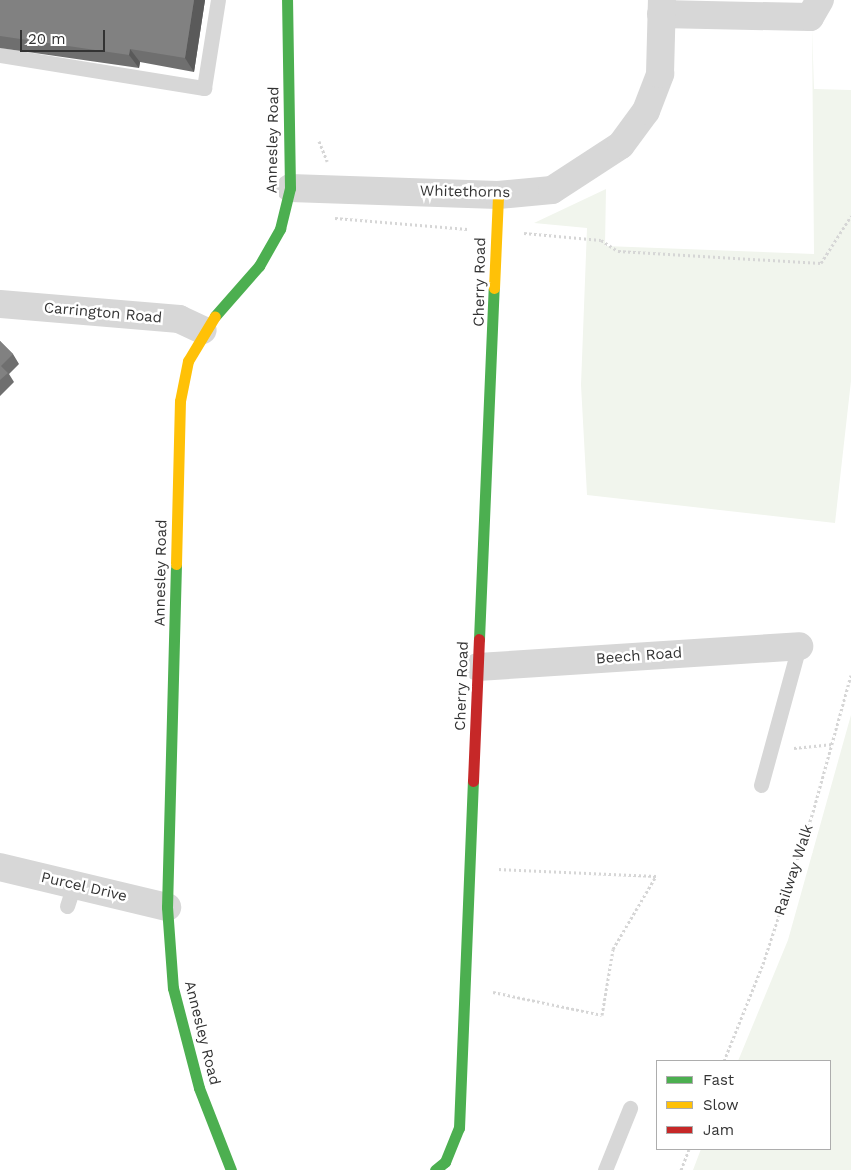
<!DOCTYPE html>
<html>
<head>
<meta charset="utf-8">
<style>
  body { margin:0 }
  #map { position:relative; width:851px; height:1170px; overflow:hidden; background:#fff; font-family:"Work Sans",sans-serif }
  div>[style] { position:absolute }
  .green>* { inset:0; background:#f1f5ed }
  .path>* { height:3px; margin-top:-1.5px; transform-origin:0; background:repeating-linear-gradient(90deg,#d6d6d6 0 2.5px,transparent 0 5px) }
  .lane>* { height:15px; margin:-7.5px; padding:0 7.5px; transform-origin:7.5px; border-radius:7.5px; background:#d7d7d7 }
  .street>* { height:28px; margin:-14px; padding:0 14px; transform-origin:14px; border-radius:14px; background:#d7d7d7 }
  .fast>* { height:11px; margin:-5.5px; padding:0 5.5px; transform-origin:5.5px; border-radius:5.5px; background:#4caf50 }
  .slow>* { height:11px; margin:-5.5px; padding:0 5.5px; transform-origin:5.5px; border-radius:5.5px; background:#ffc107 }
  .jam>* { height:11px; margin:-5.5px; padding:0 5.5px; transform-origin:5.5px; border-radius:5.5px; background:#c62828 }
  .wall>* { inset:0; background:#6f6f6f }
  .shaded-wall>* { inset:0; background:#5a5a5a }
  .building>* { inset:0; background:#818181 }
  span { translate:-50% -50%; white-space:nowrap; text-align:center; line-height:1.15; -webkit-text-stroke:5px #fff; paint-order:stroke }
  .street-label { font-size:15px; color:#333 }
  .legend { position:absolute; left:656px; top:1060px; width:175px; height:90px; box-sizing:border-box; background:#fff; border:1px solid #adadad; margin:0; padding:6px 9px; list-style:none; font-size:15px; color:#333 }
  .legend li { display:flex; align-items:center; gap:10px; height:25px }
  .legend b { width:25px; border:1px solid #adadad }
  .scale { position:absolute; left:20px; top:30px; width:85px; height:22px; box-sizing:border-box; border:2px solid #333; border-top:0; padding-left:6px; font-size:15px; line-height:18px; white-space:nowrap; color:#333; -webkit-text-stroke:4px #fff; paint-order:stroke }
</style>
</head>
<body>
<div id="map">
  <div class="green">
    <div style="clip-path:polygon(812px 27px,814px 89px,851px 90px,851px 381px,835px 523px,587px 495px,581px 385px,587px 228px,534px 223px,606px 189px,605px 246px,814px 254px)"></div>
    <div style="clip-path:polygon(851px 715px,851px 1170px,693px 1170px,701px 1149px,830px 1149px,830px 1061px,738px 1061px,788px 940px)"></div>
  </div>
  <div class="path">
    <div style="left:319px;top:141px;width:22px;rotate:68deg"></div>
    <div style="left:335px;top:218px;width:133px;rotate:4.7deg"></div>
    <div style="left:524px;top:233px;width:77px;rotate:5.2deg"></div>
    <div style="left:601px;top:240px;width:20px;rotate:33deg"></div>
    <div style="left:618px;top:251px;width:203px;rotate:3.4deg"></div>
    <div style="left:821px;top:263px;width:56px;rotate:-57.4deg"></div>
    <div style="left:794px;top:748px;width:39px;rotate:-6deg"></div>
    <div style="left:493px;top:992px;width:111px;rotate:11.9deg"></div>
    <div style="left:602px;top:1015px;width:67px;rotate:-80.5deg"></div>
    <div style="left:613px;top:949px;width:85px;rotate:-59.5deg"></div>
    <div style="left:656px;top:876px;width:158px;rotate:-177.5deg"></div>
    <div style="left:724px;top:1061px;width:105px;rotate:-68.1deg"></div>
    <div style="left:763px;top:964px;width:160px;rotate:-71.8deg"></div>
    <div style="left:813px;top:812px;width:142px;rotate:-74.5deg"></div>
    <div style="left:681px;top:1170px;width:22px;rotate:-69deg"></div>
  </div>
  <div class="lane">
    <div style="left:0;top:55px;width:207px;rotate:9.2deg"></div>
    <div style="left:204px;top:88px;width:89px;rotate:-81deg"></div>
    <div style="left:761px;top:785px;width:144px;rotate:-74.7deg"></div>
    <div style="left:67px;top:906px;width:22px;rotate:-72deg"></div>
    <div style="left:605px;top:1170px;width:67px;rotate:-68deg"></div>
  </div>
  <div class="street">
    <div style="left:661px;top:14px;width:149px;rotate:1.2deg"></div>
    <div style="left:810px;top:17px;width:20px;rotate:-60deg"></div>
    <div style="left:290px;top:188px;width:208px;rotate:1.9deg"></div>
    <div style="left:498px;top:195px;width:54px;rotate:-5.3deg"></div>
    <div style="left:552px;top:190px;width:82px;rotate:-33.1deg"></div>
    <div style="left:621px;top:145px;width:42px;rotate:-53.7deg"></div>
    <div style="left:646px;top:111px;width:40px;rotate:-69deg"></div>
    <div style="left:660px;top:74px;width:74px;rotate:-88.5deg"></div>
    <div style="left:0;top:304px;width:180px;rotate:4.8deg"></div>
    <div style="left:179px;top:319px;width:26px;rotate:25deg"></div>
    <div style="left:478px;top:667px;width:322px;rotate:-3.7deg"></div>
    <div style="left:0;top:867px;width:172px;rotate:13.5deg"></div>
  </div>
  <div class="fast">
    <div style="left:215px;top:316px;width:67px;rotate:-48.7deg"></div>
    <div style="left:259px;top:266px;width:43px;rotate:-60.4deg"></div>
    <div style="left:280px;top:229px;width:42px;rotate:-76.3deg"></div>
    <div style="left:290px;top:188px;width:188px;rotate:-90.9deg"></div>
    <div style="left:176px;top:564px;width:343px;rotate:91.5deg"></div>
    <div style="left:167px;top:907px;width:81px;rotate:85.8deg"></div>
    <div style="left:173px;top:988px;width:103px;rotate:75.4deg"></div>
    <div style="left:199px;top:1088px;width:88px;rotate:68.7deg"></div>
    <div style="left:479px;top:639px;width:351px;rotate:-87.6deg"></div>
    <div style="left:435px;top:1170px;width:13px;rotate:-39deg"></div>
    <div style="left:445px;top:1162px;width:37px;rotate:-68deg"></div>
    <div style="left:459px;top:1128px;width:347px;rotate:-87.7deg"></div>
  </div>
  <div class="slow">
    <div style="left:494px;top:288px;width:93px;rotate:-87.5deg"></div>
    <div style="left:176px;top:564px;width:163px;rotate:-88.6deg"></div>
    <div style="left:180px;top:401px;width:41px;rotate:-78.7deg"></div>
    <div style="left:188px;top:361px;width:52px;rotate:-59deg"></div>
  </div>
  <div class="jam">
    <div style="left:473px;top:781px;width:142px;rotate:-87.6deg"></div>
  </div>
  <div class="wall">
    <div style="clip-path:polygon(0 0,205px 0,194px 72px,140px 62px,139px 68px,0 48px)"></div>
    <div style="clip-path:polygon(0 341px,13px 354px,19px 364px,9px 374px,14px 382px,0 396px)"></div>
  </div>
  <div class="shaded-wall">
    <div style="clip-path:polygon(194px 0,205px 0,194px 72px,185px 58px)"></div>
    <div style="clip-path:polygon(130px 49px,140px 62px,139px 68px,129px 55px)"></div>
  </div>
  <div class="building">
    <div style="clip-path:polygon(0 0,194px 0,185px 58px,130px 49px,129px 55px,0 36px)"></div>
    <div style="clip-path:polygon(0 341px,13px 354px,1px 366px,8px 373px,0 380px)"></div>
  </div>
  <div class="street-label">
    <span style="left:273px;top:140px;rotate:-89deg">Annesley Road</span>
    <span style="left:465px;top:192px;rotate:1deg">Whitethorns</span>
    <span style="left:480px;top:282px;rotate:-89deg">Cherry Road</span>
    <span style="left:103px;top:313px;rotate:5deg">Carrington Road</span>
    <span style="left:161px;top:573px;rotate:-89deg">Annesley Road</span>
    <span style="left:639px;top:656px;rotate:-4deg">Beech Road</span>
    <span style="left:462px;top:686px;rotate:-88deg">Cherry Road</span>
    <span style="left:794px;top:870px;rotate:-72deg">Railway Walk</span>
    <span style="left:84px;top:887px;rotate:13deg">Purcel Drive</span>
    <span style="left:202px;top:1033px;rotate:76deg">Annesley Road</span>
  </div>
  <ul class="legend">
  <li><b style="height:6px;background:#4caf50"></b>Fast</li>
  <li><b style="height:6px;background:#ffc107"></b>Slow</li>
  <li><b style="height:6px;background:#c62828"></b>Jam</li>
  </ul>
  <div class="scale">20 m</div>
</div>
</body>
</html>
